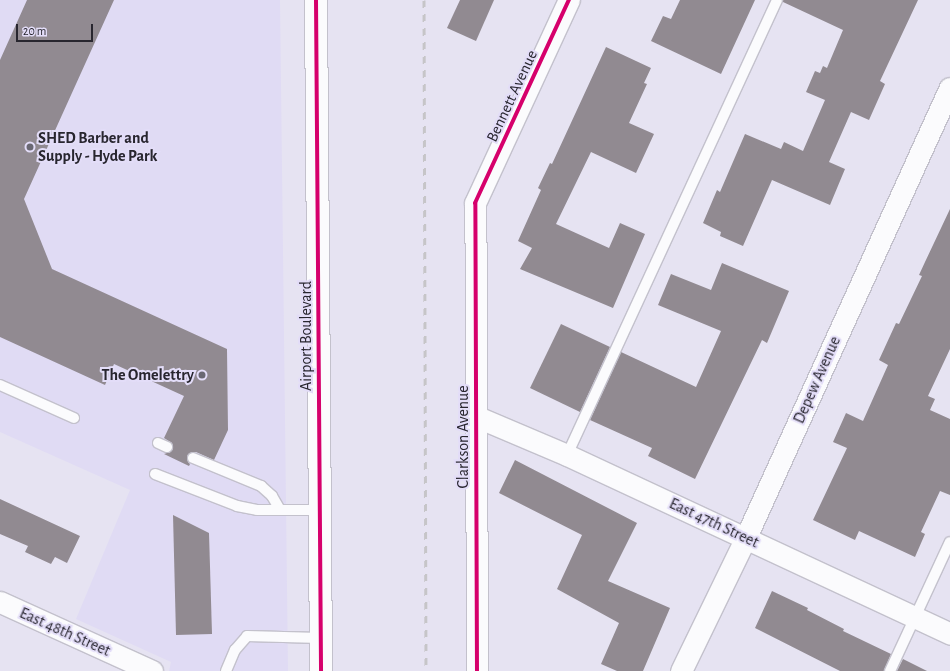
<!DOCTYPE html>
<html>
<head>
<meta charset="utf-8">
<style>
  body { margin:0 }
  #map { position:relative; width:950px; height:671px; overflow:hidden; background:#e6e3f2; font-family:"Alegreya Sans",sans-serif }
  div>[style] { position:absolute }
  .built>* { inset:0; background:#e0dbf4 }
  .building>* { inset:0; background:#918a91 }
  .roads { filter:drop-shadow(1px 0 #c3c1cc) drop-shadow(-1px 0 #c3c1cc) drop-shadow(0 1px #c3c1cc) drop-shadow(0 -1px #c3c1cc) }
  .lane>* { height:10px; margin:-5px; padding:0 5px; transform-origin:5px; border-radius:5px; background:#fbfbfd }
  .street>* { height:21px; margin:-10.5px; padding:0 10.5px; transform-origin:10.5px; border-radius:10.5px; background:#fbfbfd }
  .primary>* { height:22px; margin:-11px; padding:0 11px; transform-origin:11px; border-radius:11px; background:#fbfbfd }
  .rail>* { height:3px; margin-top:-1.5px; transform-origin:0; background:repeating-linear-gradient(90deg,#c6c5c8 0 7px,transparent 0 14px) }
  .cycleway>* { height:4px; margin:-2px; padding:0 2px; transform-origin:2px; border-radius:2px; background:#d6006c }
  .dots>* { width:11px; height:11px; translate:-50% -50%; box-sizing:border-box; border:2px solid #e3ddf8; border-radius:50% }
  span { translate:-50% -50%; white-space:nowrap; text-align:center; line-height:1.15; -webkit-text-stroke:4px #e3ddf8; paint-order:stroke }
  .street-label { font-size:16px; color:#28262f }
  .poi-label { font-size:16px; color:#28262f; font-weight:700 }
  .left { translate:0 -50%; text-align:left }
  .right { translate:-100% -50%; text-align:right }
  .scale { position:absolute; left:16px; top:24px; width:77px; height:18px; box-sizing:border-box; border:2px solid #28262f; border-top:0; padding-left:5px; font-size:12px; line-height:14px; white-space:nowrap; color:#28262f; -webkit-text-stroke:3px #e3ddf8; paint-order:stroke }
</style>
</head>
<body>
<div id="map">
  <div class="built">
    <div style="clip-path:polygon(0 0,280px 0,288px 671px,169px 671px,171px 662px,76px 619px,130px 490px,0 432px)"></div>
  </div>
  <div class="building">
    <div style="clip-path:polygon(27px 0,114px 0,24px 199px,52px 269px,227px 349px,228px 430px,214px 460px,196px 452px,192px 452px,187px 456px,188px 462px,190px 464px,189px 466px,164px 454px,170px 452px,173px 449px,172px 443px,164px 438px,184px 396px,114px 364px,105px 385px,0 337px,0 60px)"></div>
    <div style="clip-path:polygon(460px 0,494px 0,476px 41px,447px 28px)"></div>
    <div style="clip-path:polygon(680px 0,755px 0,721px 74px,651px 41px,663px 16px,671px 19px)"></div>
    <div style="clip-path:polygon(783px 0,918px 0,880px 81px,885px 84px,869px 120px,851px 112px,829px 162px,845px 169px,830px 205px,772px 180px,743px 246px,720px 236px,721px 232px,703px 223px,717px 190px,720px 192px,745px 134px,781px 149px,784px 142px,803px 151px,825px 100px,806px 92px,815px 71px,820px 73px,823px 66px,827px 68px,843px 30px,783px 2px)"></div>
    <div style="clip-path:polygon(606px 47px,651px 68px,644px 83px,647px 84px,629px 123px,654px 134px,636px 173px,591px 152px,556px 224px,609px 248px,620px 223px,645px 234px,613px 308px,520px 269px,532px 248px,518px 241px,541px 190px,538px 188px,550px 163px,552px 164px)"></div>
    <div style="clip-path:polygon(950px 209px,950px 349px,928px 396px,935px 399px,930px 410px,950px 419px,950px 495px,940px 491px,921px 532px,925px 534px,915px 557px,859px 531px,855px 540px,813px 520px,847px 448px,833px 442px,846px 413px,863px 421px,888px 365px,879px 360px,896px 323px,899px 324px,922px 276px,919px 275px,925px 262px)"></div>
    <div style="clip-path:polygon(722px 263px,789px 291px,767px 343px,762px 340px,695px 479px,648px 456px,652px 448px,590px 420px,621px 352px,696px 387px,721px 331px,658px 305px,671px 274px,711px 290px)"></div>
    <div style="clip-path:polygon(561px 324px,610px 347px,580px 412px,530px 388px)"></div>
    <div style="clip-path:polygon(515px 460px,637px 523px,608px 581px,670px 608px,643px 671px,617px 671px,601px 664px,619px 623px,557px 589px,582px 535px,499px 493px)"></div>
    <div style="clip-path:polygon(0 499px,80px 536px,67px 563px,55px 557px,51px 564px,25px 552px,28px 546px,0 534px)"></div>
    <div style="clip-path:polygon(173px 515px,209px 533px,212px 634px,176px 635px)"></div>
    <div style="clip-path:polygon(772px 591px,808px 608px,807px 610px,844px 629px,843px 631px,891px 654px,884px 671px,840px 671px,755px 628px)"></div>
    <div style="clip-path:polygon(903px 659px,927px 671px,897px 671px)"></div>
  </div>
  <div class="roads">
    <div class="lane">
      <div style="left:0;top:385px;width:81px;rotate:24deg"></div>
      <div style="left:158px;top:443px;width:10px;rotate:24deg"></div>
      <div style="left:567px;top:455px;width:501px;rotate:-65.22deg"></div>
      <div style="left:193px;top:458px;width:74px;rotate:22.4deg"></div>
      <div style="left:261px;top:486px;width:15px;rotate:42deg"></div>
      <div style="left:272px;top:496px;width:16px;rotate:60deg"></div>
      <div style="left:155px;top:474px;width:88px;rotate:21.3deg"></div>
      <div style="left:237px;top:506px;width:20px;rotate:11deg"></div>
      <div style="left:257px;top:510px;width:62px"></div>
      <div style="left:226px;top:671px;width:23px;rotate:-67deg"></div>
      <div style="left:235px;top:650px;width:18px;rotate:-49deg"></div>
      <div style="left:247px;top:636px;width:73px;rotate:1.6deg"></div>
      <div style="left:890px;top:671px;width:142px;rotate:-65.1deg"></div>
    </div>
    <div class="street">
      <div style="left:475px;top:416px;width:100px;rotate:23deg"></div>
      <div style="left:567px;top:455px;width:423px;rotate:25deg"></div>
      <div style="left:0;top:602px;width:167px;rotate:24.4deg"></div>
      <div style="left:477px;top:671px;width:468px;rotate:-90.2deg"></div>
      <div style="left:475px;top:203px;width:224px;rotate:-65.2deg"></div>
      <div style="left:681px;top:671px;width:149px;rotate:-64.1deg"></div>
      <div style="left:746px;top:537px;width:493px;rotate:-65.6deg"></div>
    </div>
    <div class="primary">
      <div style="left:316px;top:0;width:671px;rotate:89.57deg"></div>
    </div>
  </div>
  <div class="rail">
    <div style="left:424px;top:0;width:671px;rotate:89.83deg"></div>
  </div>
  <div class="cycleway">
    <div style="left:316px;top:0;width:671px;rotate:89.57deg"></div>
    <div style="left:477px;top:671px;width:468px;rotate:-90.2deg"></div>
    <div style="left:475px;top:203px;width:224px;rotate:-65.2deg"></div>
  </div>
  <div class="dots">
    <div style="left:30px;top:147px;background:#6a6873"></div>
    <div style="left:202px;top:375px;background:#6a6873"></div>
  </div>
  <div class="street-label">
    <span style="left:512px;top:96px;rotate:-65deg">Bennett Avenue</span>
    <span style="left:306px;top:336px;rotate:-90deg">Airport Boulevard</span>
    <span style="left:817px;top:380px;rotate:-66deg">Depew Avenue</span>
    <span style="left:463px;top:437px;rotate:-90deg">Clarkson Avenue</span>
    <span style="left:714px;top:523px;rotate:25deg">East 47th Street</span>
    <span style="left:65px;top:632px;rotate:24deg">East 48th Street</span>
  </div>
  <div class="poi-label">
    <span class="left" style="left:38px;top:147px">SHED Barber and<br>Supply - Hyde Park</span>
    <span class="right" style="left:194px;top:375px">The Omelettry</span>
  </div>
  <div class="scale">20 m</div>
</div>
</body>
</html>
